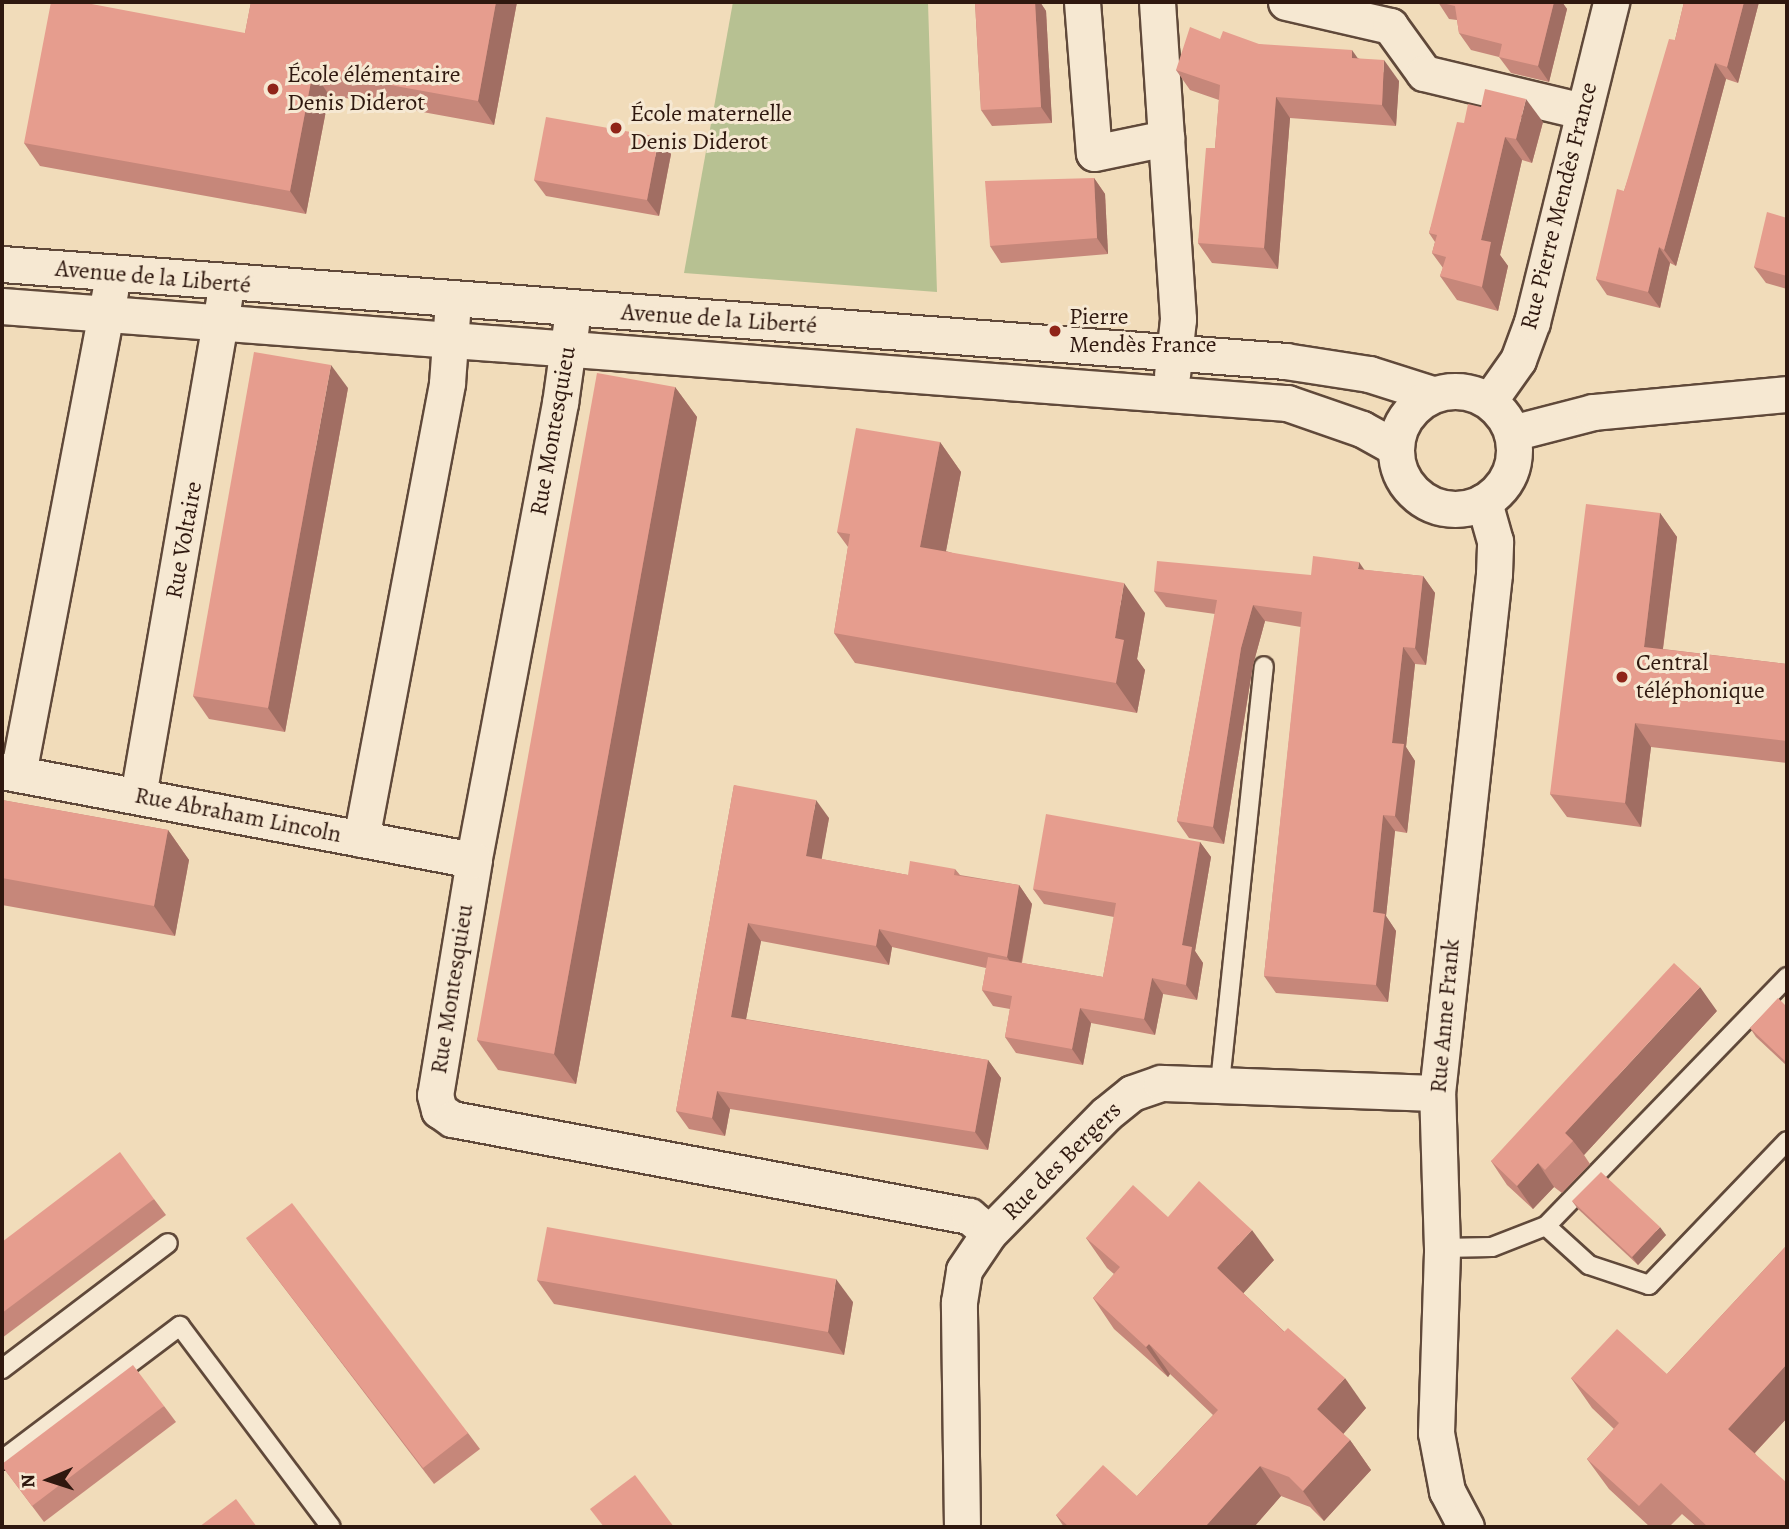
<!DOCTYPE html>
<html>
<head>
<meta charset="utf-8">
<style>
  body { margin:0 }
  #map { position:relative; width:1789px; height:1529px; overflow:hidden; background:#f1dcba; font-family:Alegreya,serif }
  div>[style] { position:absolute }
  .green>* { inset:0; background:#b7c192 }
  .roads { filter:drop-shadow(2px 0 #60493a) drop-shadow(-2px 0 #60493a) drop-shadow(0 2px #60493a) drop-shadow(0 -2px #60493a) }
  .lane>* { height:18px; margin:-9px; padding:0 9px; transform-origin:9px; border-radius:9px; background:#f6e8d2 }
  .street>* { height:35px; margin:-17.5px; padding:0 17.5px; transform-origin:17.5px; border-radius:17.5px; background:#f6e8d2 }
  .street>.ring { margin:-17.5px; padding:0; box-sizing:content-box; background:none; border:35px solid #f6e8d2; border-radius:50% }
  .wall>* { inset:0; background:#c6877a }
  .shaded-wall>* { inset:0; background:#a16e63 }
  .building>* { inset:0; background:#e69d8e }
  .dots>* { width:19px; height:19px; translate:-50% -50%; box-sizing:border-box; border:4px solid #f6e8d2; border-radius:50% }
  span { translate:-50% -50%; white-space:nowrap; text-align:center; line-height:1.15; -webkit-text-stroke:6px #f6e8d2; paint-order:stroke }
  .poi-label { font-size:24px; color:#2f180f }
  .left { translate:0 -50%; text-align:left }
  .street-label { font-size:24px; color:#2f180f }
  .frame { position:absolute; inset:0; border:4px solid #2f180f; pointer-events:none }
  .north { position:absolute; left:14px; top:1445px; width:70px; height:70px; -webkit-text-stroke:5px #f6e8d2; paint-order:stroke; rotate:267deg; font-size:19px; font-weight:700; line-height:28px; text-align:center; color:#2f180f }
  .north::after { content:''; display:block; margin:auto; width:24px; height:32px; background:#2f180f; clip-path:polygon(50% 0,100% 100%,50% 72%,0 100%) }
</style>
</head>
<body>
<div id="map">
  <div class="green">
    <div style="clip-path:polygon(733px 2px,928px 2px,937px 292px,684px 273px)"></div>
  </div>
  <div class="roads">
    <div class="lane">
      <div style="left:1220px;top:1083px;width:419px;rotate:-84deg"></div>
      <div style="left:1546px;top:1226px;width:58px;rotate:42.2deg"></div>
      <div style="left:1589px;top:1265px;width:63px;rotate:18.4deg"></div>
      <div style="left:1649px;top:1285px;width:199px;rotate:-46.2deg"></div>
      <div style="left:1442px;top:1248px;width:50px;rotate:-1.1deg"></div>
      <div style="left:1492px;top:1247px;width:58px;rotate:-21.3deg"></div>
      <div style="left:1546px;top:1226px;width:347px;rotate:-45.9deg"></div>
      <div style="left:2px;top:1369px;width:208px;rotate:-37.2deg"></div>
      <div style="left:2px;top:1460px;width:223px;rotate:-37deg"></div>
      <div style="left:180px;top:1326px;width:251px;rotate:53.1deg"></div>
    </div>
    <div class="street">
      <div style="left:1082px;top:2px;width:151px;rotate:85.5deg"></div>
      <div style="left:1094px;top:153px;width:74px;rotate:-11.8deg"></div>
      <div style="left:1157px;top:2px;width:318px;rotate:86.2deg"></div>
      <div style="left:1178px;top:319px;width:56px;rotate:96.1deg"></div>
      <div style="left:1286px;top:2px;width:107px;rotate:13deg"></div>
      <div style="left:1390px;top:26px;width:58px;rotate:54.1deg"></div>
      <div style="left:1424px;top:73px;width:163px;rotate:13.5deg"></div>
      <div style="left:2px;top:264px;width:1287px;rotate:4.32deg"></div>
      <div style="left:1285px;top:361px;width:85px;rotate:8.8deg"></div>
      <div style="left:1369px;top:374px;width:66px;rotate:17.6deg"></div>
      <div style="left:2px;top:306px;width:1289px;rotate:4.32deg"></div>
      <div style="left:1287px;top:403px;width:79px;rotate:19.1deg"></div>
      <div style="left:1362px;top:429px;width:38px;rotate:29deg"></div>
      <div style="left:571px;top:325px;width:79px;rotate:98deg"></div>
      <div style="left:560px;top:403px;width:465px;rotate:100.7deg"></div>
      <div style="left:474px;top:860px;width:238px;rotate:99.4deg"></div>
      <div style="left:435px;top:1095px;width:16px;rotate:75deg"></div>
      <div style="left:439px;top:1110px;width:16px;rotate:35deg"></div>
      <div style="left:452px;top:1119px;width:526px;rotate:10.63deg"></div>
      <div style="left:969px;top:1216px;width:26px;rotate:40deg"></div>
      <div class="ring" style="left:1396px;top:391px;width:83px;height:83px"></div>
      <div style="left:1489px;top:401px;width:50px;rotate:-54.7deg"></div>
      <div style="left:1518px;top:360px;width:40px;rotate:-69.8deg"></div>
      <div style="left:1532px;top:322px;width:330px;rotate:-76.1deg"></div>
      <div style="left:1512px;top:433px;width:84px;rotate:-14.5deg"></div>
      <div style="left:1593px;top:412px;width:195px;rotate:-5.3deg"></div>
      <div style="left:2px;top:771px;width:480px;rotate:10.7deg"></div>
      <div style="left:18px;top:774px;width:491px;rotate:-79.2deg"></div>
      <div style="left:138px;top:796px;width:504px;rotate:-80.18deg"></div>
      <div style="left:361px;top:839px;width:464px;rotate:-79.3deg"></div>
      <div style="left:447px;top:383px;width:68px;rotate:-85.8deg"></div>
      <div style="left:962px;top:1527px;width:225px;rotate:-90.8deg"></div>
      <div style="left:959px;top:1302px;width:32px;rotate:-81deg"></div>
      <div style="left:964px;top:1270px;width:45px;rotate:-56deg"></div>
      <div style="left:989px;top:1233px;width:167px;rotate:-45.5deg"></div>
      <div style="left:1106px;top:1114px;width:33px;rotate:-39deg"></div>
      <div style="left:1132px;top:1093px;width:31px;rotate:-19deg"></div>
      <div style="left:1161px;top:1083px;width:276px;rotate:2.1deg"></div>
      <div style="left:1466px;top:1527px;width:41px;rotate:-117.8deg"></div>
      <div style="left:1447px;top:1491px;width:59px;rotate:-100.7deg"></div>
      <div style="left:1436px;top:1433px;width:185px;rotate:-88.1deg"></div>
      <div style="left:1442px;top:1248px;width:155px;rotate:-91.8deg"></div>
      <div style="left:1437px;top:1093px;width:522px;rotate:-83.73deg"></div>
      <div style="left:1494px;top:574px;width:33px;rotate:-88deg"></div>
      <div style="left:1495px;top:541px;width:41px;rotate:-105.8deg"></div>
    </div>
  </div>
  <div class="wall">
    <div style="clip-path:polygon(251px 2px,517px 2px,494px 125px,329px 95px,306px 214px,40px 166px,24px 143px,245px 33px)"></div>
    <div style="clip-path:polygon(975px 2px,1040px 2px,1046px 11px,1052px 123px,992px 126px,981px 110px)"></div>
    <div style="clip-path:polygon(1438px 2px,1562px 2px,1567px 9px,1549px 82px,1511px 73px,1499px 57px,1471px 50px,1459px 33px,1457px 20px,1449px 19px)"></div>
    <div style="clip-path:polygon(1684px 2px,1759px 2px,1738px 83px,1726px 79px,1676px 266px,1670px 263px,1660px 308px,1607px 295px,1596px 279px,1624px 191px,1675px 40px)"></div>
    <div style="clip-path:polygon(1220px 39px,1358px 58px,1399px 81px,1396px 126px,1290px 118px,1278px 269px,1212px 263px,1198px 243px,1215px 148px,1219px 100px,1190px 90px,1176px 70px)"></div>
    <div style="clip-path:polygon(1543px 122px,1532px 163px,1522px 160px,1500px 255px,1508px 266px,1498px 311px,1457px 300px,1440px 276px,1443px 268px,1432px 253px,1435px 242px,1429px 233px,1464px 123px)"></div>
    <div style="clip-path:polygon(671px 154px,659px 216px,546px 196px,534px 180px)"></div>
    <div style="clip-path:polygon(1094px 178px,1105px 194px,1108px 254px,1001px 263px,990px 246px)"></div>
    <div style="clip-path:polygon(1787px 218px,1787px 289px,1766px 283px,1754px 267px)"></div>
    <div style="clip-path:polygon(675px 387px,697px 417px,576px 1084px,498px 1070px,477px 1040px)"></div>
    <div style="clip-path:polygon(348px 388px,285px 732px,209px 719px,193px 696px)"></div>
    <div style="clip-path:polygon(940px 442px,961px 472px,946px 551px,1145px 613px,1137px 659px,1145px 670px,1137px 713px,855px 663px,834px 633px,848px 547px,837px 532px)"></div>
    <div style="clip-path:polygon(1660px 513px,1677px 537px,1663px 649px,1787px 664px,1787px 763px,1651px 747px,1641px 827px,1567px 817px,1550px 794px)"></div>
    <div style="clip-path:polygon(1365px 570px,1423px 576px,1435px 593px,1426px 665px,1415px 664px,1406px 747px,1415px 761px,1407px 833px,1395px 831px,1386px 916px,1396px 931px,1388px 1002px,1276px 993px,1264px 976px,1301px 627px,1265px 621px,1253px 665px,1224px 844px,1189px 838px,1177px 821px,1215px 614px,1166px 607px,1154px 591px)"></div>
    <div style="clip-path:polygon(734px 785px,829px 818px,821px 859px,908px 875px,955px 869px,960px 875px,1019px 885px,1032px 904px,1022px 963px,1103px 977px,1114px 917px,1044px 904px,1033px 889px,1200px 842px,1211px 857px,1195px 951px,1203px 963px,1197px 1000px,1163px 994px,1155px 1035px,1091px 1023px,1083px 1065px,1016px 1053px,1005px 1037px,1010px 1009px,993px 1006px,982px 990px,986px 968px,892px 947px,889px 965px,761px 941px,746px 1019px,988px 1060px,1001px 1078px,988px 1150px,730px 1109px,725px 1136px,689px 1129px,676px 1111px)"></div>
    <div style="clip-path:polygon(2px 800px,168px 830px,189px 860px,175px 936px,2px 905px)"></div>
    <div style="clip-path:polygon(1787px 1007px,1787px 1066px,1756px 1037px,1750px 1028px)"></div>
    <div style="clip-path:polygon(1717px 1011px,1584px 1155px,1590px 1164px,1562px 1193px,1554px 1187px,1533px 1209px,1507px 1185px,1491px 1161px)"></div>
    <div style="clip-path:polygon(154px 1199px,166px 1215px,2px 1338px,2px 1242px)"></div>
    <div style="clip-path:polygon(1572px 1201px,1666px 1235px,1638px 1265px,1578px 1209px)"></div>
    <div style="clip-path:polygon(1168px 1217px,1274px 1260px,1243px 1293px,1366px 1408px,1343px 1434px,1350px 1440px,1371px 1470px,1324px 1521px,1310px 1507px,1281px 1496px,1254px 1527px,1064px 1527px,1056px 1515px,1137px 1496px,1213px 1415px,1170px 1374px,1168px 1377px,1114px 1329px,1093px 1298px,1114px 1274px,1107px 1268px,1086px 1238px)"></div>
    <div style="clip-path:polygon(246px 1238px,468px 1433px,480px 1449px,434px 1484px)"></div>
    <div style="clip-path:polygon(1787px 1245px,1787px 1418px,1755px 1453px,1787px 1527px,1697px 1527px,1682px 1514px,1669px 1527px,1650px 1527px,1609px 1489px,1587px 1459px,1614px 1429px,1592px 1408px,1571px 1378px,1667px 1374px)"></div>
    <div style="clip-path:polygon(537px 1280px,853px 1302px,844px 1355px,554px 1304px)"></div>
    <div style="clip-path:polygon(164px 1406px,176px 1422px,44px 1522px,2px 1466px)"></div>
  </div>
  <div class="shaded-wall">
    <div style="clip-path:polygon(496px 2px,517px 2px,494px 125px,478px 101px)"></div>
    <div style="clip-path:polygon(1035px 2px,1040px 2px,1046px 11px,1052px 123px,1041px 107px)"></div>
    <div style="clip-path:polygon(1554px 2px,1562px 2px,1567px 9px,1549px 82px,1538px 66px)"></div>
    <div style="clip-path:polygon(1744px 2px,1759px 2px,1738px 83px,1727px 67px)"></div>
    <div style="clip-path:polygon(1352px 50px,1366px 70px,1352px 58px)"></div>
    <div style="clip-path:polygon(1384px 60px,1399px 81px,1396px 126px,1382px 105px)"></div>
    <div style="clip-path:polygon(1715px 63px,1726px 79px,1676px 266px,1664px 250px)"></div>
    <div style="clip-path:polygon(313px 71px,329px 95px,306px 214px,290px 191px)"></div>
    <div style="clip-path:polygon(1276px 97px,1290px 118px,1278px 269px,1264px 248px)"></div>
    <div style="clip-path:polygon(1526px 99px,1543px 122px,1532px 163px,1516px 139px)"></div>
    <div style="clip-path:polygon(659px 137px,671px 154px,659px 216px,647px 200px)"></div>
    <div style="clip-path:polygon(1505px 137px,1522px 160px,1500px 255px,1508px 266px,1498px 311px,1482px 287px,1481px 240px)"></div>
    <div style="clip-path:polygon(1094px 178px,1105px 194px,1108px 254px,1097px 238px)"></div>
    <div style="clip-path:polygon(1659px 247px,1670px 263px,1660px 308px,1648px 292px)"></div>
    <div style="clip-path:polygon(331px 365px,348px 388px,285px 732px,268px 708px)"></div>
    <div style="clip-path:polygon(675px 387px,697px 417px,576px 1084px,554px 1054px)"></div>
    <div style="clip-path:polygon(940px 442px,961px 472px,941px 577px,920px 547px)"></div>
    <div style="clip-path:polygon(1660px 513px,1677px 537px,1660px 671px,1644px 647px)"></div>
    <div style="clip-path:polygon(1359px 562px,1370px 578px,1358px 569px)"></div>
    <div style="clip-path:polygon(1423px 576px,1435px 593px,1426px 665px,1415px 648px)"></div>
    <div style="clip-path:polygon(1124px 583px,1145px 613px,1137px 659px,1145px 670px,1137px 713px,1116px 683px,1115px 638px)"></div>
    <div style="clip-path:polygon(1253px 605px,1265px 621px,1253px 665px,1224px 844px,1213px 827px,1241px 648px)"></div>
    <div style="clip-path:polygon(1403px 647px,1415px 664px,1406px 747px,1415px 761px,1407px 833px,1395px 816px,1392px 743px)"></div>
    <div style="clip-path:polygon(1635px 723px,1651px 747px,1641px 827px,1625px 803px)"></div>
    <div style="clip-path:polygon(816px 800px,829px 818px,819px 874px,806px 856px)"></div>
    <div style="clip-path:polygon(1383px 815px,1395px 831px,1386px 916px,1396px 931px,1388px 1002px,1376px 985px,1373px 912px)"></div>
    <div style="clip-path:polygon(168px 830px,189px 860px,175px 936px,154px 906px)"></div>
    <div style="clip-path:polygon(1200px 842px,1211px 857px,1195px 951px,1203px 963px,1197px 1000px,1186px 985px,1182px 945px)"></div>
    <div style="clip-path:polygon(1019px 885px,1032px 904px,1019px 975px,1007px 957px)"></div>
    <div style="clip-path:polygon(748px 923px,761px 941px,743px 1035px,731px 1017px)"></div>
    <div style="clip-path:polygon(879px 929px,892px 947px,889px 965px,876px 946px)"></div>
    <div style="clip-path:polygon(1152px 978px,1163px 994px,1155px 1035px,1144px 1019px)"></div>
    <div style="clip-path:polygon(1700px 987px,1717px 1011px,1584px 1155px,1573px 1141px,1565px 1133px)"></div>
    <div style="clip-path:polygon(1080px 1008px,1091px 1023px,1083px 1065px,1072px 1049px)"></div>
    <div style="clip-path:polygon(988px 1060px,1001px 1078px,988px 1150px,975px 1132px)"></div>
    <div style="clip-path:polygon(717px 1091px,730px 1109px,725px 1136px,712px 1118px)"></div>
    <div style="clip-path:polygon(1538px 1163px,1554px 1187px,1533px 1209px,1517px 1186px)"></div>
    <div style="clip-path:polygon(1660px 1227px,1666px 1235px,1638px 1265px,1632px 1257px)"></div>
    <div style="clip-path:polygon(1252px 1230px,1274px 1260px,1239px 1298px,1217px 1268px)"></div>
    <div style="clip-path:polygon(836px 1279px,853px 1302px,844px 1355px,828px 1332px)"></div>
    <div style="clip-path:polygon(1149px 1344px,1170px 1374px,1168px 1377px,1146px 1347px)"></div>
    <div style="clip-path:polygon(1787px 1364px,1787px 1418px,1749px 1459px,1728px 1429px)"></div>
    <div style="clip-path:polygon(1345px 1378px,1366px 1408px,1338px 1440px,1317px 1409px)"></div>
    <div style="clip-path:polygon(1350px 1440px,1371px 1470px,1324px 1521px,1303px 1491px)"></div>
    <div style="clip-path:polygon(1260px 1466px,1281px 1496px,1254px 1527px,1205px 1527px)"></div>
  </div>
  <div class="building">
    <div style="clip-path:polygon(51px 2px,81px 2px,245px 33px,251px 2px,496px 2px,478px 101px,313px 71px,290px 191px,24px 143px)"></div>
    <div style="clip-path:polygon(975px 2px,1035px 2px,1041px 107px,981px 110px)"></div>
    <div style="clip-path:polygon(1438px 2px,1554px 2px,1538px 66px,1499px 57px,1502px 44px,1459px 33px,1455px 6px)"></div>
    <div style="clip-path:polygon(1684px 2px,1744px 2px,1727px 67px,1715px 63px,1664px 250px,1659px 247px,1648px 292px,1596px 279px,1617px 189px,1624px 191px,1669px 39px,1675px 40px)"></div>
    <div style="clip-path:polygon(1190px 27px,1220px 39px,1223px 31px,1259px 44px,1352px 50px,1352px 58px,1384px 60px,1382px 105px,1276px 97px,1264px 248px,1198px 243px,1206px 148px,1215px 148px,1220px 85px,1176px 70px)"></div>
    <div style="clip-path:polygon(1485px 89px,1526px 99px,1516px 139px,1505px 137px,1481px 240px,1491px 242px,1482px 287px,1440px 276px,1446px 257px,1432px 253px,1437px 235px,1429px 233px,1457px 122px,1464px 123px,1468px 104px,1481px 107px)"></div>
    <div style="clip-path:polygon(546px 117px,659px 137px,647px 200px,534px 180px)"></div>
    <div style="clip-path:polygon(1094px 178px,1097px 238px,990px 246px,985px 181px)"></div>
    <div style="clip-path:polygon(1767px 212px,1787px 218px,1787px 276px,1754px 267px)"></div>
    <div style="clip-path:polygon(254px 352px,331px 365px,268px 708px,193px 696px)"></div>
    <div style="clip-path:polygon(597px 373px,675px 387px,554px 1054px,477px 1040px)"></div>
    <div style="clip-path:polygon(856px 428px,940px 442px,920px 547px,1124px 583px,1115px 638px,1124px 640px,1116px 683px,834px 633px,850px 534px,837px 532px)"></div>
    <div style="clip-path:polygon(1586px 504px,1660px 513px,1644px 647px,1787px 664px,1787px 741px,1635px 723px,1625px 803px,1550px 794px)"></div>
    <div style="clip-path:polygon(1313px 556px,1359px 562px,1358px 569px,1423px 576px,1415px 648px,1403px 647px,1392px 743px,1404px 744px,1395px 816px,1383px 815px,1373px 912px,1385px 914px,1376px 985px,1264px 976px,1302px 612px,1253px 605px,1241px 648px,1213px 827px,1177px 821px,1217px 600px,1154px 591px,1157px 561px,1311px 575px)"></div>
    <div style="clip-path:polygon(734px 785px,816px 800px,806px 856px,908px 875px,910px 861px,955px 869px,954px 875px,1019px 885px,1007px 957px,879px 929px,876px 946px,748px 923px,731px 1017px,988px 1060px,975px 1132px,717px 1091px,712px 1118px,676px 1111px)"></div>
    <div style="clip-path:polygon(2px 800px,168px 830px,154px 906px,2px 878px)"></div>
    <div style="clip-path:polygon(1046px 814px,1200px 842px,1182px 945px,1192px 947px,1186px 985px,1152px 978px,1144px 1019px,1080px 1008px,1072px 1049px,1005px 1037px,1012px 996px,982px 990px,988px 957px,1103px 977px,1116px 903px,1033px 889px)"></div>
    <div style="clip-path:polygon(1674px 963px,1700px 987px,1565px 1133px,1573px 1141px,1545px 1170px,1538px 1163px,1517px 1186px,1491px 1161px)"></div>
    <div style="clip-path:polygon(1778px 998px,1787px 1007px,1787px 1063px,1750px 1028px)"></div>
    <div style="clip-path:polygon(120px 1152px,154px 1199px,2px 1313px,2px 1242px)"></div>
    <div style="clip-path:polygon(1601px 1172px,1660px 1227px,1632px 1257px,1572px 1201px)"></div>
    <div style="clip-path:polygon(1199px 1181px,1252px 1230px,1217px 1268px,1284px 1332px,1288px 1328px,1345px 1378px,1317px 1409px,1350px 1440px,1303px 1491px,1289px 1477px,1260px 1466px,1205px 1527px,1069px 1527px,1056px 1515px,1103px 1465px,1137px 1496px,1218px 1410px,1149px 1344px,1146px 1347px,1093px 1298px,1120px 1267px,1086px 1238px,1133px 1185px,1168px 1217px)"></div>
    <div style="clip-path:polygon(292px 1203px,468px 1433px,423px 1468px,246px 1238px)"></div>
    <div style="clip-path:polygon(547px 1227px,836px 1279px,828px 1332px,537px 1280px)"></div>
    <div style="clip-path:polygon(1787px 1245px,1787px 1364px,1728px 1429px,1787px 1483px,1787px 1527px,1708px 1527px,1661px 1483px,1639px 1506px,1587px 1459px,1619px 1423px,1571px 1378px,1617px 1329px,1667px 1374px)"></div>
    <div style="clip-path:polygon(133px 1365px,164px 1406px,32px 1506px,2px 1466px,2px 1464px)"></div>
    <div style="clip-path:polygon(635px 1475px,674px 1527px,604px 1527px,590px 1509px)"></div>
    <div style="clip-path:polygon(236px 1499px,257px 1527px,199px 1527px)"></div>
  </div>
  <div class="dots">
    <div style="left:273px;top:89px;background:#8f2418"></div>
    <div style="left:616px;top:128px;background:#8f2418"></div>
    <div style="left:1055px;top:331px;background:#8f2418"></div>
    <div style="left:1622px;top:677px;background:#8f2418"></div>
  </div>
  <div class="poi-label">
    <span class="left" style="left:287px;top:89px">École élémentaire<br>Denis Diderot</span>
    <span class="left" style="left:630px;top:128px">École maternelle<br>Denis Diderot</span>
    <span class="left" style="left:1069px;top:331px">Pierre<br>Mendès France</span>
    <span class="left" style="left:1636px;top:677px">Central<br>téléphonique</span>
  </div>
  <div class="street-label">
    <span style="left:1559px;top:206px;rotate:-76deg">Rue Pierre Mendès France</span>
    <span style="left:153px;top:277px;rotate:5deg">Avenue de la Liberté</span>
    <span style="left:719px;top:319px;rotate:4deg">Avenue de la Liberté</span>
    <span style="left:553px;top:431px;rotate:-80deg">Rue Montesquieu</span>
    <span style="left:184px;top:540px;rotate:-80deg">Rue Voltaire</span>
    <span style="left:238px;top:815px;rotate:11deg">Rue Abraham Lincoln</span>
    <span style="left:452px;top:989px;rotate:-81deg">Rue Montesquieu</span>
    <span style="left:1445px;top:1016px;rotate:-85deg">Rue Anne Frank</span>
    <span style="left:1062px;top:1161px;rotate:-45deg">Rue des Bergers</span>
  </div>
  <div class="frame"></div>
  <div class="north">N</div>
</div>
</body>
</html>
